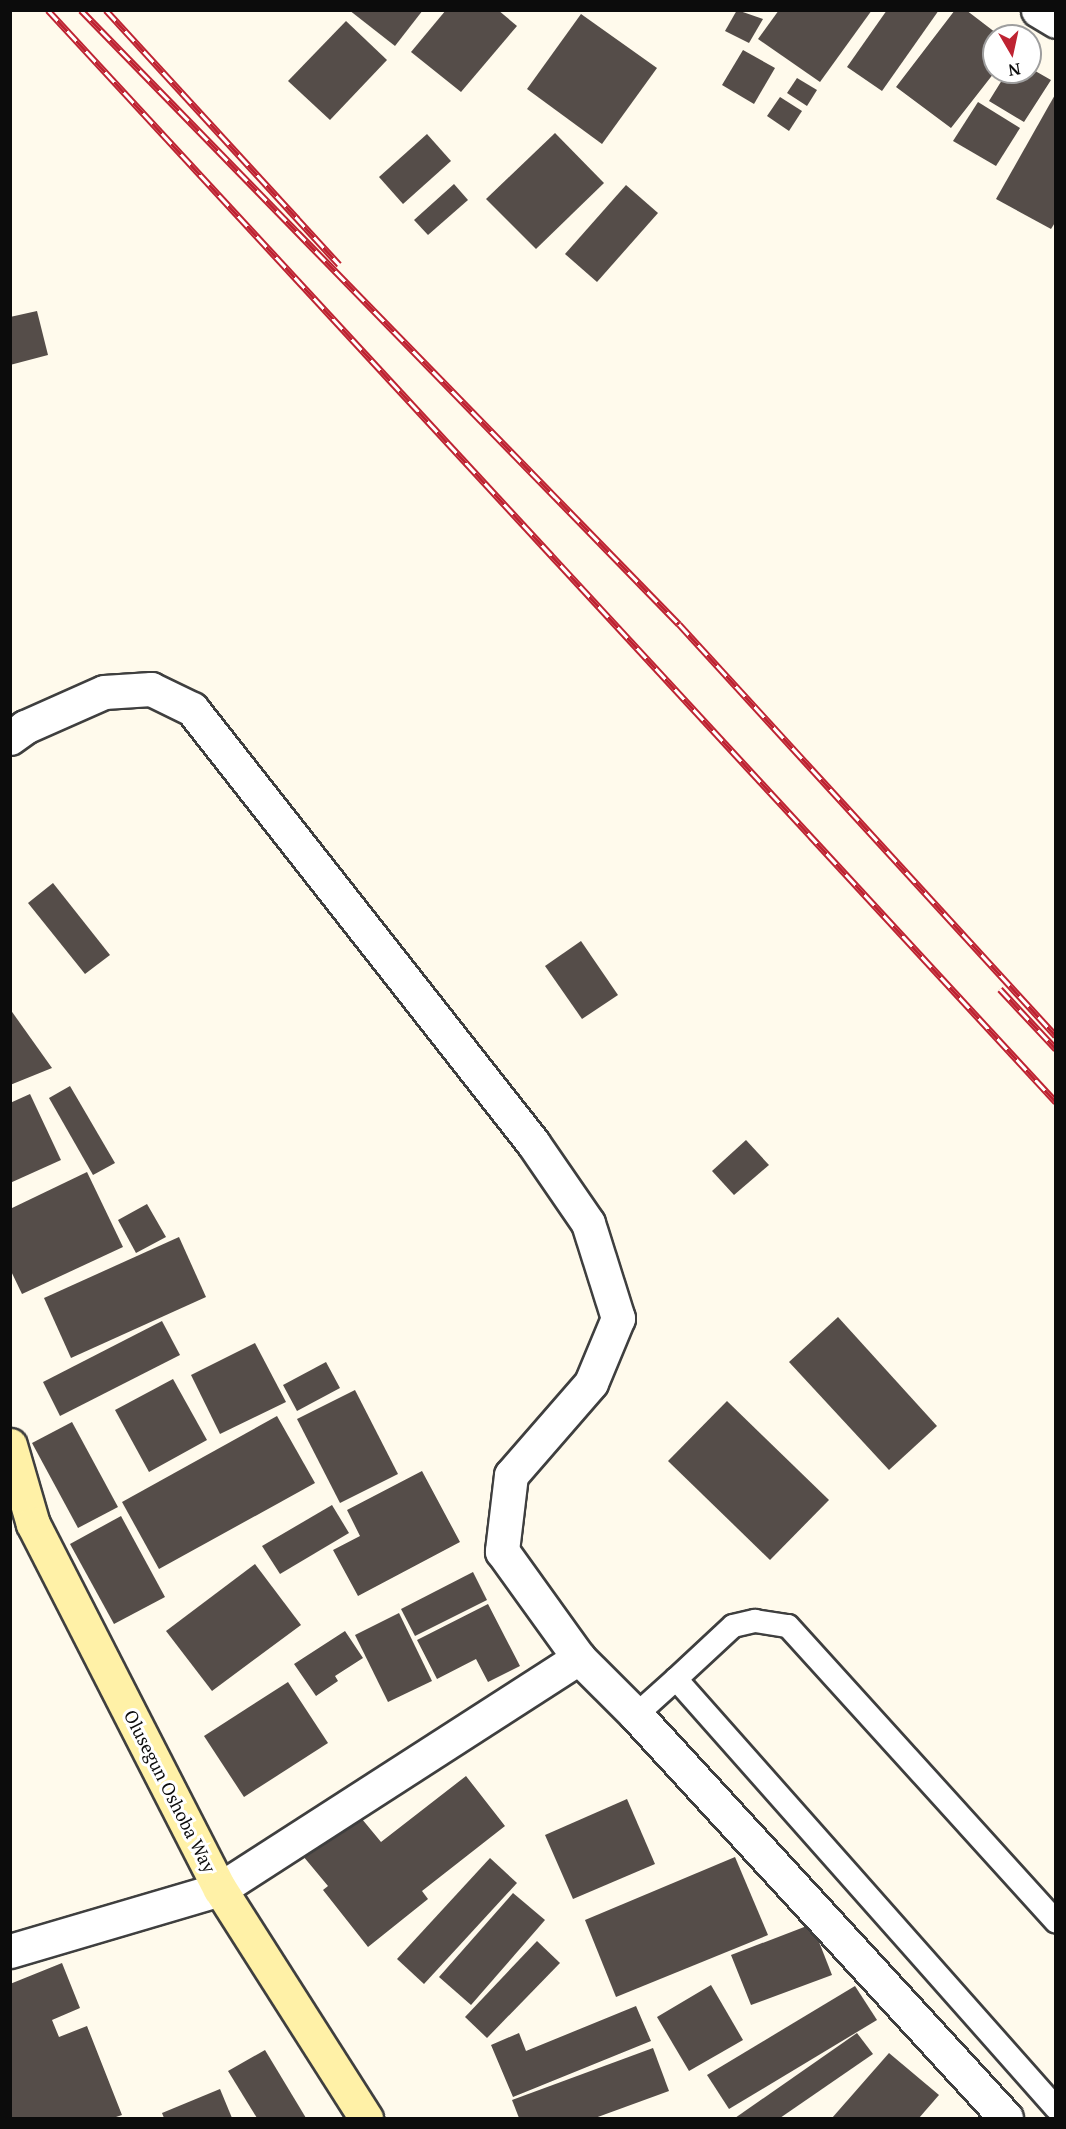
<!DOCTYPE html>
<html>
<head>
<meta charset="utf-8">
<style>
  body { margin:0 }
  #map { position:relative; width:1066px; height:2129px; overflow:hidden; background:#fffaec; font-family:"PT Serif",serif }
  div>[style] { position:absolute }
  .building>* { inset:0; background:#554d49 }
  .roads { filter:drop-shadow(2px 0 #3f3f3f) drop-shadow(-2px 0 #3f3f3f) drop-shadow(0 2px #3f3f3f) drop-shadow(0 -2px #3f3f3f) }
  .service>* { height:22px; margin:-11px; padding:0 11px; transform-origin:11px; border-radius:11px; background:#fff }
  .minor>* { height:33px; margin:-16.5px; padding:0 16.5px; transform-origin:16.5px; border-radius:16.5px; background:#fff }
  .secondary>* { height:33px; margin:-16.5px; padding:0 16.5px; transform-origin:16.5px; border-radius:16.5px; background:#fff1a7 }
  .rail>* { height:7px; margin-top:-3.5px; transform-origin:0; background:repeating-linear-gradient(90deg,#fff 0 14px,#be2332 0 28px); box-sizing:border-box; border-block:2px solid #be2332 }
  span { translate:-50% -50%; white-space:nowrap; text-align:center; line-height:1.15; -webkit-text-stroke:6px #fff; paint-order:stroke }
  .street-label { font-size:18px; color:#0c0c0c }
  .frame { position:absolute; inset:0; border:12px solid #0c0c0c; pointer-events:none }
  .north { position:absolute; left:982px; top:24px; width:60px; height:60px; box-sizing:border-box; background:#fff; border:2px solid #9e9e9e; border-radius:50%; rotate:171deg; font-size:16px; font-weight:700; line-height:24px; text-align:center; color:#0c0c0c }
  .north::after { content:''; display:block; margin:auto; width:21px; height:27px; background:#be2332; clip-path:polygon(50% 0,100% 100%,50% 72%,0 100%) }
</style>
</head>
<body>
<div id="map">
  <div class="building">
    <div style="clip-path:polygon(349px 10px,423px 10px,395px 46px)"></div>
    <div style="clip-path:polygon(446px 10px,498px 10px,517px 26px,461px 92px,411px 52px)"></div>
    <div style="clip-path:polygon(737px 10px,763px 19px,749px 43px,725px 31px)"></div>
    <div style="clip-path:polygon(779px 10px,872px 10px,820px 82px,758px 39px)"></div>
    <div style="clip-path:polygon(887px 10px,939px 10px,882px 91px,847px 67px)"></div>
    <div style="clip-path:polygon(955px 10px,966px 10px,1000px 36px,994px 36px,994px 73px,951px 128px,896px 87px)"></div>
    <div style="clip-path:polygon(581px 14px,657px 68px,602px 144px,527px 89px)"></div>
    <div style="clip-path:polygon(346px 21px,387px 60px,330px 120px,288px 81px)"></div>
    <div style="clip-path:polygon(743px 50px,775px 68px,754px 104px,722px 85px)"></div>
    <div style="clip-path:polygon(1030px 68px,1051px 80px,1024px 122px,989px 101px,1007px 72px,1030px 72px)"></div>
    <div style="clip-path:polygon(797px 78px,817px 90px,807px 106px,787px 93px)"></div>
    <div style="clip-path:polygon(1056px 93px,1056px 221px,1051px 229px,996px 199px)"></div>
    <div style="clip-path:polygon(780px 97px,802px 111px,789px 131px,767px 116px)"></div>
    <div style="clip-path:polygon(978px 102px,1020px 128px,996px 166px,953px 141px)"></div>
    <div style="clip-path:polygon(555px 133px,604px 183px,536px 249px,486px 199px)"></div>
    <div style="clip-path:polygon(427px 134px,451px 161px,403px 204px,379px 177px)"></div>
    <div style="clip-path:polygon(454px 184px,468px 200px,428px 235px,414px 220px)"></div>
    <div style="clip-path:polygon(626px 185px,658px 213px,597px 282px,565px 254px)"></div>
    <div style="clip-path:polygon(37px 311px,48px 355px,10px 365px,10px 317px)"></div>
    <div style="clip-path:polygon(53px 883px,110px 955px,85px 974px,28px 903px)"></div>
    <div style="clip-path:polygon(581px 941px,618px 995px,582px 1019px,545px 966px)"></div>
    <div style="clip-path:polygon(10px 1009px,52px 1068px,10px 1085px)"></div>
    <div style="clip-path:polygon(70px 1086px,115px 1163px,93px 1175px,49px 1098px)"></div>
    <div style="clip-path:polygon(30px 1094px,61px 1160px,10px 1183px,10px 1103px)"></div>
    <div style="clip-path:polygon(746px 1140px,769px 1165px,734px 1195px,712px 1171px)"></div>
    <div style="clip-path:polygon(87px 1172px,123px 1247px,22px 1294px,10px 1269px,10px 1209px)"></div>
    <div style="clip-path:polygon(147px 1204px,166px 1237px,136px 1253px,118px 1220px)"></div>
    <div style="clip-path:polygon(179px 1237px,206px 1297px,71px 1358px,44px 1298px)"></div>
    <div style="clip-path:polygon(838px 1317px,937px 1426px,889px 1470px,789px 1362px)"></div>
    <div style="clip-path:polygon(162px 1321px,180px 1355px,60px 1416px,43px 1382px)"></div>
    <div style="clip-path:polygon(255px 1343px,286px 1402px,220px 1434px,191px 1375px)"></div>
    <div style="clip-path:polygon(326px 1362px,340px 1388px,297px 1411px,283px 1385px)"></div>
    <div style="clip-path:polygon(173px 1379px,207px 1440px,149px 1472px,115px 1410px)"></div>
    <div style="clip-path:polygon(355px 1390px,398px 1474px,340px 1503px,297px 1419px)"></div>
    <div style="clip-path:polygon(727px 1401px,829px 1500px,770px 1560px,668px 1461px)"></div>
    <div style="clip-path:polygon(277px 1416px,315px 1483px,159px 1569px,122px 1502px)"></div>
    <div style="clip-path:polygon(72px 1422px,118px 1507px,78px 1528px,32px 1443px)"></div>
    <div style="clip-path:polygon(422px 1471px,460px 1542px,358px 1596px,333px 1550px,360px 1536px,347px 1510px)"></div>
    <div style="clip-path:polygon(332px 1505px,349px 1533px,280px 1574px,262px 1546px)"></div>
    <div style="clip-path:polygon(121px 1516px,165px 1597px,114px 1624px,70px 1544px)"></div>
    <div style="clip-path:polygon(255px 1564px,301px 1625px,212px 1691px,166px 1631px)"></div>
    <div style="clip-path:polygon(473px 1572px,487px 1600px,415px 1636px,401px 1609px)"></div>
    <div style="clip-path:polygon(488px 1604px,520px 1666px,488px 1682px,476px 1659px,437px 1679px,417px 1640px)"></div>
    <div style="clip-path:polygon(399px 1613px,432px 1681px,388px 1702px,355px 1635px)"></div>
    <div style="clip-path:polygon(345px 1631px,363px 1658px,335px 1676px,338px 1681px,316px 1696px,294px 1664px)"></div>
    <div style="clip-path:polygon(288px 1682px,328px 1743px,244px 1797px,204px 1736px)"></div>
    <div style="clip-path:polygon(466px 1776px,505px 1826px,422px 1891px,428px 1899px,368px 1947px,323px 1890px,328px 1886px,303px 1856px,357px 1813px,381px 1842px)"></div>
    <div style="clip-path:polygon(627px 1799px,655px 1864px,573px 1899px,545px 1835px)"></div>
    <div style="clip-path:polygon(735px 1857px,768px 1935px,616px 1997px,585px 1920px)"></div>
    <div style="clip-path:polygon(490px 1858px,517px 1883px,424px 1984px,397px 1959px)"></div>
    <div style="clip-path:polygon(513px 1893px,545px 1920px,471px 2005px,439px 1977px)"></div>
    <div style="clip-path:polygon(812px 1924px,832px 1975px,751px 2005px,731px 1955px)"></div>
    <div style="clip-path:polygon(537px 1941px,560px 1963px,487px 2038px,465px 2017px)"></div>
    <div style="clip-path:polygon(62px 1963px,80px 2008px,52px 2020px,59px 2037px,87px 2026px,122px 2115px,113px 2118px,10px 2118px,10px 1984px)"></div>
    <div style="clip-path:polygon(711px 1985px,743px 2040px,689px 2071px,657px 2017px)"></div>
    <div style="clip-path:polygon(855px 1986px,877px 2020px,729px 2109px,707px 2075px)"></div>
    <div style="clip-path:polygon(636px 2006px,651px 2041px,513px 2097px,491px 2045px,519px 2033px,526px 2051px)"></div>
    <div style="clip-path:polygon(857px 2033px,873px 2054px,780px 2118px,735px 2118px)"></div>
    <div style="clip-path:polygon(653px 2048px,669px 2091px,595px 2118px,519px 2118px,512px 2100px)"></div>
    <div style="clip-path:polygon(265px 2050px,306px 2118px,257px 2118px,228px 2071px)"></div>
    <div style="clip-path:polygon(889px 2053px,939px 2095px,919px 2118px,832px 2118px)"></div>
    <div style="clip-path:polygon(220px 2089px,232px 2118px,164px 2118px,162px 2113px)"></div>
  </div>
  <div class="roads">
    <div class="service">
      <div style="left:676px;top:1679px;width:78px;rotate:-42.9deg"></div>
      <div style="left:733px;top:1626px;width:23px;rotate:-13deg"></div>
      <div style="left:755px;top:1621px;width:33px;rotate:9deg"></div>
      <div style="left:788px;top:1626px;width:399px;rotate:47.8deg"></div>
      <div style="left:636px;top:1715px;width:54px;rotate:-42deg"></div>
      <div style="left:676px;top:1679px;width:573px;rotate:48.47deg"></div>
    </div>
    <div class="minor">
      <div style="left:1038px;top:10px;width:21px;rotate:31deg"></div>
      <div style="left:10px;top:738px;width:19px;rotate:-36deg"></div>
      <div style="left:25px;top:727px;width:86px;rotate:-23.9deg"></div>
      <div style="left:104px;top:692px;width:47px;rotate:-3.7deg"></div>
      <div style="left:151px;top:689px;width:46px;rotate:26deg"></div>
      <div style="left:192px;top:709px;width:552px;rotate:51.84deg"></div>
      <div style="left:533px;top:1143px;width:97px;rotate:55.5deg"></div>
      <div style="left:588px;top:1223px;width:100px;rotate:72.5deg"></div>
      <div style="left:618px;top:1318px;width:70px;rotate:112.6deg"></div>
      <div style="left:591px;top:1383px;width:122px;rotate:131deg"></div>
      <div style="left:511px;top:1475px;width:77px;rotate:96.8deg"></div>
      <div style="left:502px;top:1551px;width:132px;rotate:54.3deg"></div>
      <div style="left:579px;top:1658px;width:81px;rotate:45deg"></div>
      <div style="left:636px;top:1715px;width:547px;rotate:47.44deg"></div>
      <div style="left:10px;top:1951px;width:219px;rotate:-16.4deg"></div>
      <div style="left:220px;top:1889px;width:427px;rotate:-32.8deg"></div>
    </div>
    <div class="secondary">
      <div style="left:10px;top:1445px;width:82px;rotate:73.8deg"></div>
      <div style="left:33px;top:1524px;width:410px;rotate:62.9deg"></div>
      <div style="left:220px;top:1889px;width:272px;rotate:57.5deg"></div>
    </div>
  </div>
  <div class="rail">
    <div style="left:48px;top:10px;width:1486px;rotate:47.29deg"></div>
    <div style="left:81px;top:10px;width:857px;rotate:45.76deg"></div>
    <div style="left:679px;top:624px;width:558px;rotate:47.54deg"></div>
    <div style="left:106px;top:10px;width:345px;rotate:47.5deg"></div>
    <div style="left:1000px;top:989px;width:82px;rotate:47deg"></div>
  </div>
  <div class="street-label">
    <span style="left:170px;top:1791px;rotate:63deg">Olusegun Oshoba Way</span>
  </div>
  <div class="frame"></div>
  <div class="north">N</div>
</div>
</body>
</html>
